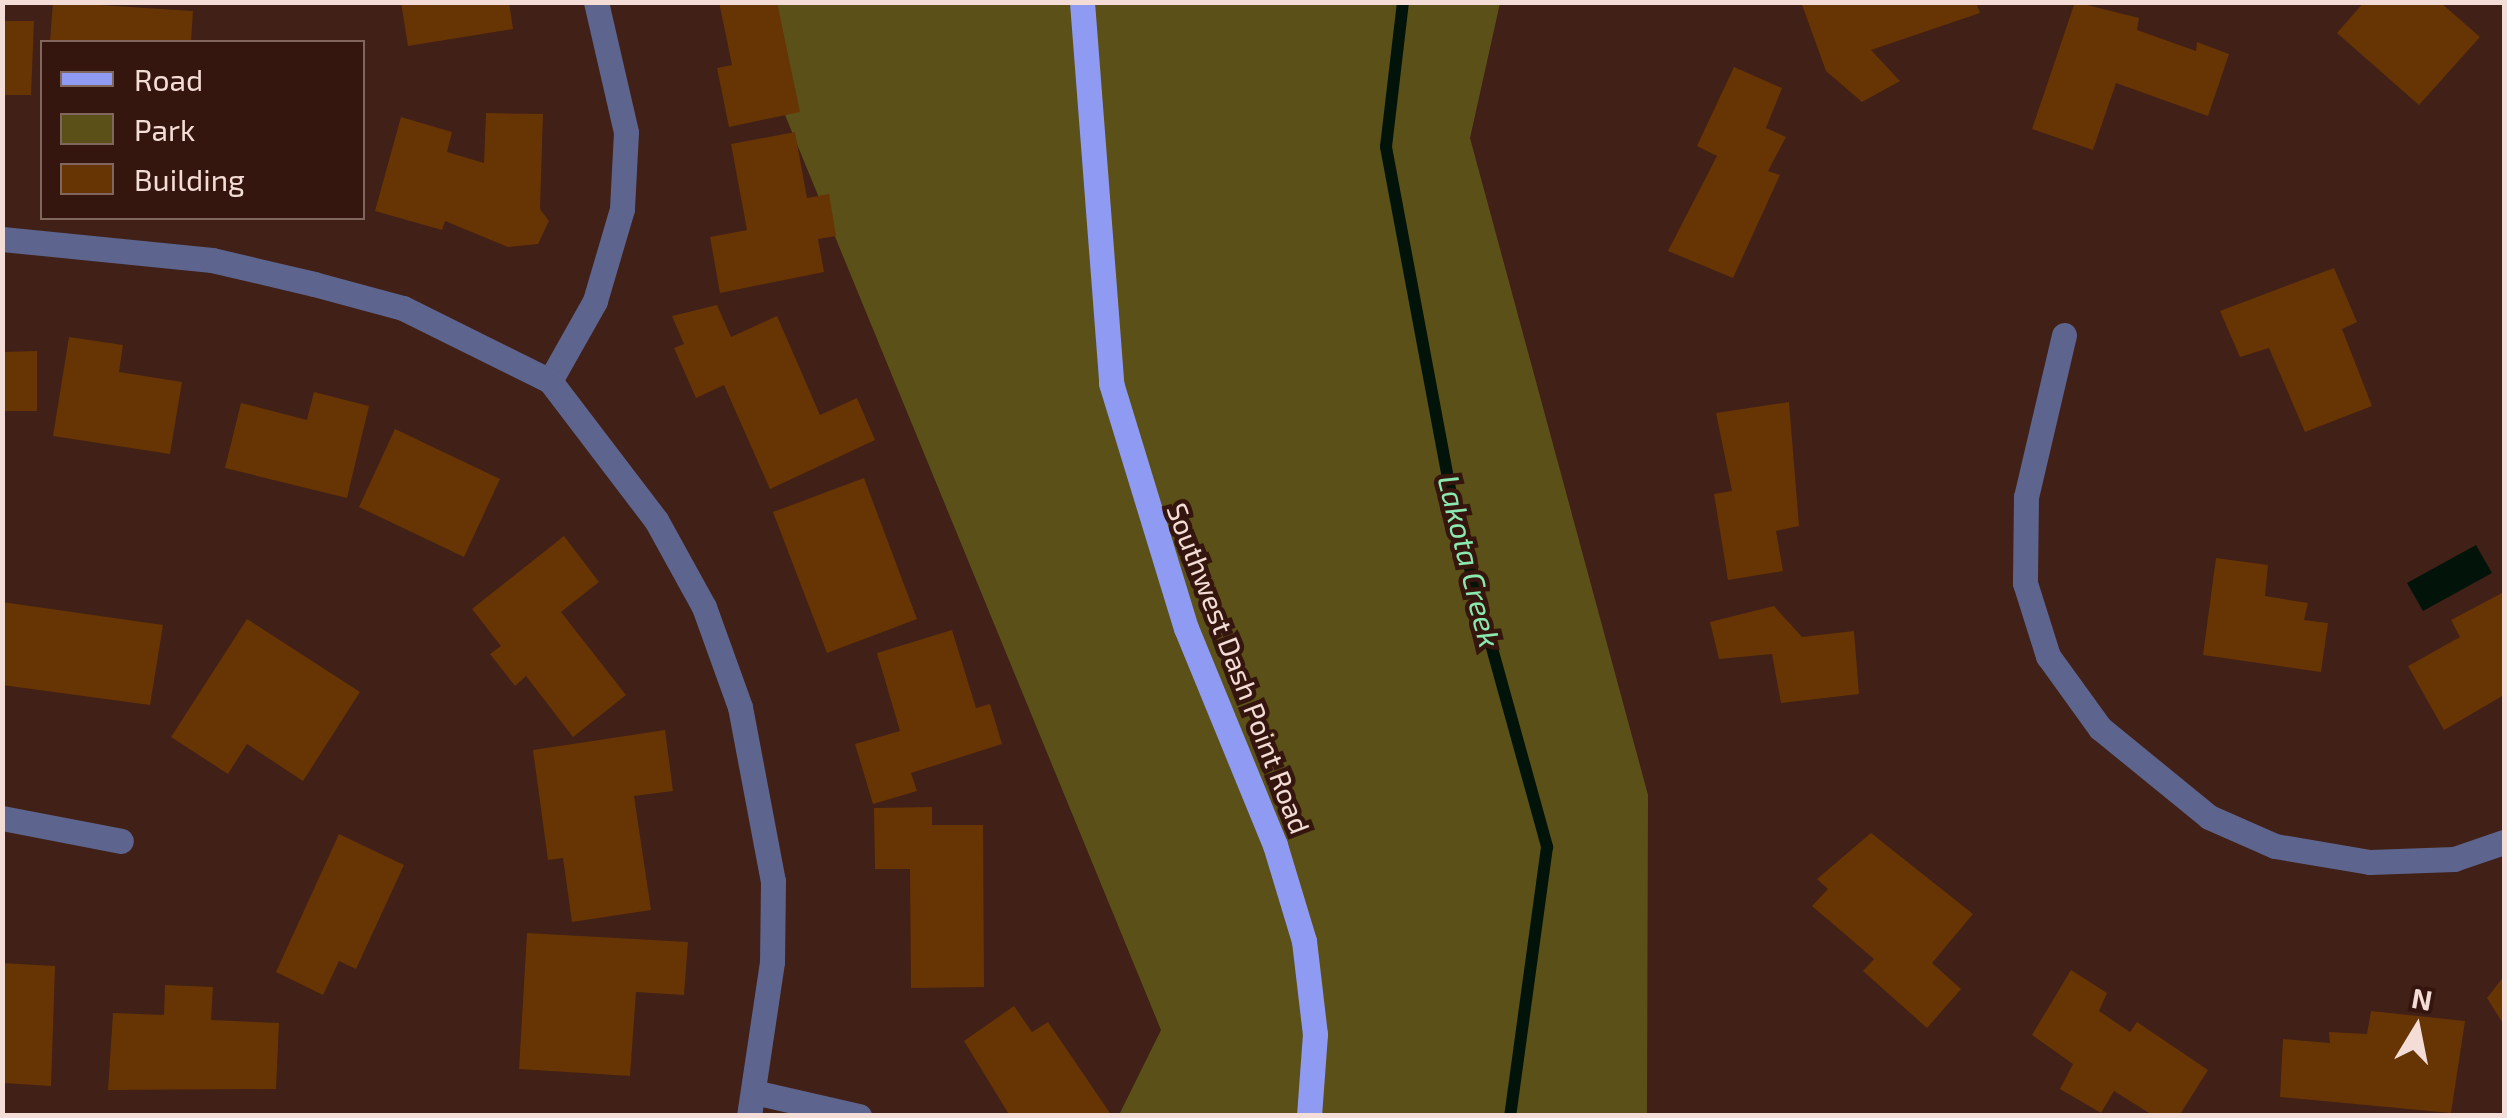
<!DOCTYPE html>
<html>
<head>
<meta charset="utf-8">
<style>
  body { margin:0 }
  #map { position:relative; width:2507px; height:1118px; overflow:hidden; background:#402017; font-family:"Exo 2",sans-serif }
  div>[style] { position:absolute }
  .green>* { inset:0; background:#5c5019 }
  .water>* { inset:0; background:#021409 }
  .stream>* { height:12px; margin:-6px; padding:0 6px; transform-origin:6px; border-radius:6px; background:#021409 }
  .building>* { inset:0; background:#673404 }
  .minor>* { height:25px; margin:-12.5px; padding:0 12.5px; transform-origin:12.5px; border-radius:12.5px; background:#5d648e }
  .major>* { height:25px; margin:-12.5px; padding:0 12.5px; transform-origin:12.5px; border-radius:12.5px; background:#8f9bf3 }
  span { translate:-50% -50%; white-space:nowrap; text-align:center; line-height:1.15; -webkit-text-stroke:9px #35160e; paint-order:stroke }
  .street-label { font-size:28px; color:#f3ddd6 }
  .water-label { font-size:30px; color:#8be9b0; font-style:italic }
  .frame { position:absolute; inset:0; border:5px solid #f3ddd6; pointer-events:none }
  .legend { position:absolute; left:40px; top:40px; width:325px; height:180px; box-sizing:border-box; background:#35160e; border:2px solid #81665e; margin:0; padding:12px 18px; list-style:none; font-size:30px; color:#f3ddd6 }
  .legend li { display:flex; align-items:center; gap:20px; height:50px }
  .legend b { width:50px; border:2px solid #81665e }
  .north { position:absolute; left:2367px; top:978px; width:100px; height:100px; -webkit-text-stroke:8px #35160e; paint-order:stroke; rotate:10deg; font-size:28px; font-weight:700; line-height:40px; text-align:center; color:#f3ddd6 }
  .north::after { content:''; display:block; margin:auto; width:35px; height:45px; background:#f3ddd6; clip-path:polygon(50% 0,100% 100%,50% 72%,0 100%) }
</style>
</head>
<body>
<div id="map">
  <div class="green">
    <div style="clip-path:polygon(739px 3px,1500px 3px,1470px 138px,1648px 795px,1647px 1115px,1119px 1115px,1161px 1030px)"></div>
  </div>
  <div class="water">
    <div style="clip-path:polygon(2476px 545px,2492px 573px,2423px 611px,2407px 583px)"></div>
  </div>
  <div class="stream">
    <div style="left:1403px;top:2px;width:146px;rotate:96.7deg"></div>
    <div style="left:1386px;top:147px;width:370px;rotate:79.4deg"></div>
    <div style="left:1454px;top:511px;width:349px;rotate:74.5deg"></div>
    <div style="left:1547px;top:847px;width:272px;rotate:97.8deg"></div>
  </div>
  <div class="building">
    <div style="clip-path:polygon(53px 2px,193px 11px,191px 42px,50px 42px)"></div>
    <div style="clip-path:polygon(401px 2px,509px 2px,513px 29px,408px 46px)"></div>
    <div style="clip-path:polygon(719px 2px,777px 2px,800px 112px,729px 127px,717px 68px,732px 65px)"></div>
    <div style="clip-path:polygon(1801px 2px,1976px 2px,1980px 13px,1871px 50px,1900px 81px,1862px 102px,1826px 71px)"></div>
    <div style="clip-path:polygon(2075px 2px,2139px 18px,2137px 30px,2196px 51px,2197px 42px,2229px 54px,2208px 116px,2116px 83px,2093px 150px,2032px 129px)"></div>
    <div style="clip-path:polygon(2364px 2px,2440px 2px,2480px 37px,2419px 105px,2337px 33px)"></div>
    <div style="clip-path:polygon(2px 21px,34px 21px,31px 95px,2px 95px)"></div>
    <div style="clip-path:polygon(1734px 67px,1782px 88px,1766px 128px,1786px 137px,1768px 171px,1780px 175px,1733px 278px,1668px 251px,1717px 156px,1697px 146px)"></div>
    <div style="clip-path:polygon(486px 113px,543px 114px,540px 209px,549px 221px,538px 244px,508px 247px,445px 221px,442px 230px,375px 211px,401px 117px,452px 132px,447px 152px,484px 163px)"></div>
    <div style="clip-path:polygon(795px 132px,807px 198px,829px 194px,836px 236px,818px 239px,824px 272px,720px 293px,710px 237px,747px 230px,731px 144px)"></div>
    <div style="clip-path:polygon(2334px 268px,2357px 322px,2342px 329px,2372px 406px,2305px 432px,2269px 348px,2240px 357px,2220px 311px)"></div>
    <div style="clip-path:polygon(717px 305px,731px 337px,777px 316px,820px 415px,857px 398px,875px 440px,770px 489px,724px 385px,696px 398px,674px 348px,684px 344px,672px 316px)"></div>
    <div style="clip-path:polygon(69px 337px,123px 345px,119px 372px,182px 382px,170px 454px,53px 436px)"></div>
    <div style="clip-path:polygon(37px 351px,37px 411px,2px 411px,2px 352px)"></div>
    <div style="clip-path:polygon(314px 392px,369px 406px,347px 498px,225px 468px,241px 403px,307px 420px)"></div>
    <div style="clip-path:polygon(1789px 402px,1799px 526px,1776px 531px,1783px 571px,1728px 580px,1714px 494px,1732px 491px,1716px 413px)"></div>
    <div style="clip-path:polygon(395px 429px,500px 479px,464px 557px,359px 507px)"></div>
    <div style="clip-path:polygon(864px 478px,917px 619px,827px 653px,773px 512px)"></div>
    <div style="clip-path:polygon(564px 536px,599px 582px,561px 612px,626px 695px,573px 737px,526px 676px,515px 686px,490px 654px,501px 646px,472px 609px)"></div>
    <div style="clip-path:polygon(2216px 558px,2268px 565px,2265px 596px,2308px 603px,2304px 620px,2328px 623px,2321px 672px,2203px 655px)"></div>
    <div style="clip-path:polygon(2504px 592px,2504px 695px,2444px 730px,2408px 666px,2460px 637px,2451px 620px)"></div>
    <div style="clip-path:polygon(2px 602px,163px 625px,150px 705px,2px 685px)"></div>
    <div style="clip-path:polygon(1774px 606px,1802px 637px,1854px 631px,1859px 694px,1781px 703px,1772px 654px,1719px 659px,1710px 622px)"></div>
    <div style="clip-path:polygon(247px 619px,360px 692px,303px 781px,247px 744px,228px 774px,171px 737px)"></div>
    <div style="clip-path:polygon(952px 630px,976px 708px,990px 704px,1002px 744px,911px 773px,917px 791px,873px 804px,855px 744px,900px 731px,877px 653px)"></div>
    <div style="clip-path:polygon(665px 730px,673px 791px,634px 796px,651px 910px,572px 922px,563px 858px,548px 860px,533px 750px)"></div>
    <div style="clip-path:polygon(932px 807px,932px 825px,983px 825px,984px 987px,911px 988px,910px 869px,875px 869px,874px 808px)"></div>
    <div style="clip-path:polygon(1871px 833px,1973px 914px,1932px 963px,1961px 989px,1927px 1028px,1863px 971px,1874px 959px,1812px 906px,1828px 889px,1817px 879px)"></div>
    <div style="clip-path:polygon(339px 834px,404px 865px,356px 969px,339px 961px,323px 995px,276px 972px)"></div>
    <div style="clip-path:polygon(527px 933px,688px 942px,684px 995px,636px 992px,630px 1076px,519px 1069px)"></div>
    <div style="clip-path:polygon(2px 963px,55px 966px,51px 1086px,4px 1083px)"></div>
    <div style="clip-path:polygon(2071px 970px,2107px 993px,2099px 1011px,2130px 1032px,2137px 1022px,2208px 1070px,2179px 1116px,2154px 1116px,2114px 1091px,2101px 1113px,2060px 1089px,2073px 1064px,2032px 1035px)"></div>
    <div style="clip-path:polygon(2504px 976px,2504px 1025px,2487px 998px)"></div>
    <div style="clip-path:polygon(165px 985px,213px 987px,211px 1020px,279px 1023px,276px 1089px,108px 1090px,113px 1013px,164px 1015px)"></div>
    <div style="clip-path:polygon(1014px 1006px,1032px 1032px,1048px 1022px,1112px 1116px,1010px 1116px,964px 1041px)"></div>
    <div style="clip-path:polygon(2371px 1011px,2465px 1021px,2451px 1113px,2280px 1097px,2283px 1039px,2330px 1043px,2329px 1032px,2367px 1034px)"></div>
  </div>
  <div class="minor">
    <div style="left:596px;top:2px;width:133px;rotate:77deg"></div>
    <div style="left:626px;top:132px;width:77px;rotate:93deg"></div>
    <div style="left:622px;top:209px;width:96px;rotate:106.4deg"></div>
    <div style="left:595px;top:301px;width:92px;rotate:119.4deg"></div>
    <div style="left:550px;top:381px;width:175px;rotate:52.7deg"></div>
    <div style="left:656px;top:520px;width:99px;rotate:61.1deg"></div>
    <div style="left:704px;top:607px;width:106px;rotate:70.2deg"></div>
    <div style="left:740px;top:707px;width:177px;rotate:79.3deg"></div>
    <div style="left:773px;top:881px;width:81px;rotate:90.7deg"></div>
    <div style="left:772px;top:962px;width:156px;rotate:98.5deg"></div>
    <div style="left:2px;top:239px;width:211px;rotate:5.7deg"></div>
    <div style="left:212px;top:260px;width:105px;rotate:13.2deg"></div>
    <div style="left:314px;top:284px;width:92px;rotate:15.1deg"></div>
    <div style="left:403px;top:308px;width:164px;rotate:26.4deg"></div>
    <div style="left:2064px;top:335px;width:166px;rotate:103.2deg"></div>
    <div style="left:2026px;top:497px;width:86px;rotate:90.7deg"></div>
    <div style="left:2025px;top:583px;width:77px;rotate:72.5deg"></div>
    <div style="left:2048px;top:656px;width:89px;rotate:54.2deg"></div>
    <div style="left:2100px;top:728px;width:141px;rotate:39.2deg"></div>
    <div style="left:2209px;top:817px;width:72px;rotate:23.7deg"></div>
    <div style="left:2275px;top:846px;width:96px;rotate:9.6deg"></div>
    <div style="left:2370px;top:862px;width:84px;rotate:-2deg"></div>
    <div style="left:2454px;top:859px;width:53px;rotate:-18.8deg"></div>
    <div style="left:2px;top:818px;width:121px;rotate:10.9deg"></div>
    <div style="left:754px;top:1092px;width:108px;rotate:12.9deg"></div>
  </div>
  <div class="major">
    <div style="left:1082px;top:2px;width:382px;rotate:85.6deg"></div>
    <div style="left:1111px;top:383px;width:256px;rotate:73deg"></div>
    <div style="left:1186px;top:628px;width:235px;rotate:67.7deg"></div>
    <div style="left:1275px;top:845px;width:100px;rotate:73.2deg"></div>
    <div style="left:1304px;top:941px;width:94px;rotate:83.3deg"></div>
    <div style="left:1315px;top:1034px;width:82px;rotate:94.2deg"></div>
  </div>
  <div class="street-label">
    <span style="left:1239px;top:668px;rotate:69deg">Southwest Dash Point Road</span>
  </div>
  <div class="water-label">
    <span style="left:1470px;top:561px;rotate:76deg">Lakota Creek</span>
  </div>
  <div class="frame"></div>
  <ul class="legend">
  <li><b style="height:12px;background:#8f9bf3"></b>Road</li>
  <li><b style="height:28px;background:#5c5019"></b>Park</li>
  <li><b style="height:28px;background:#673404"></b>Building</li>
  </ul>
  <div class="north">N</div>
</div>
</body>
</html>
